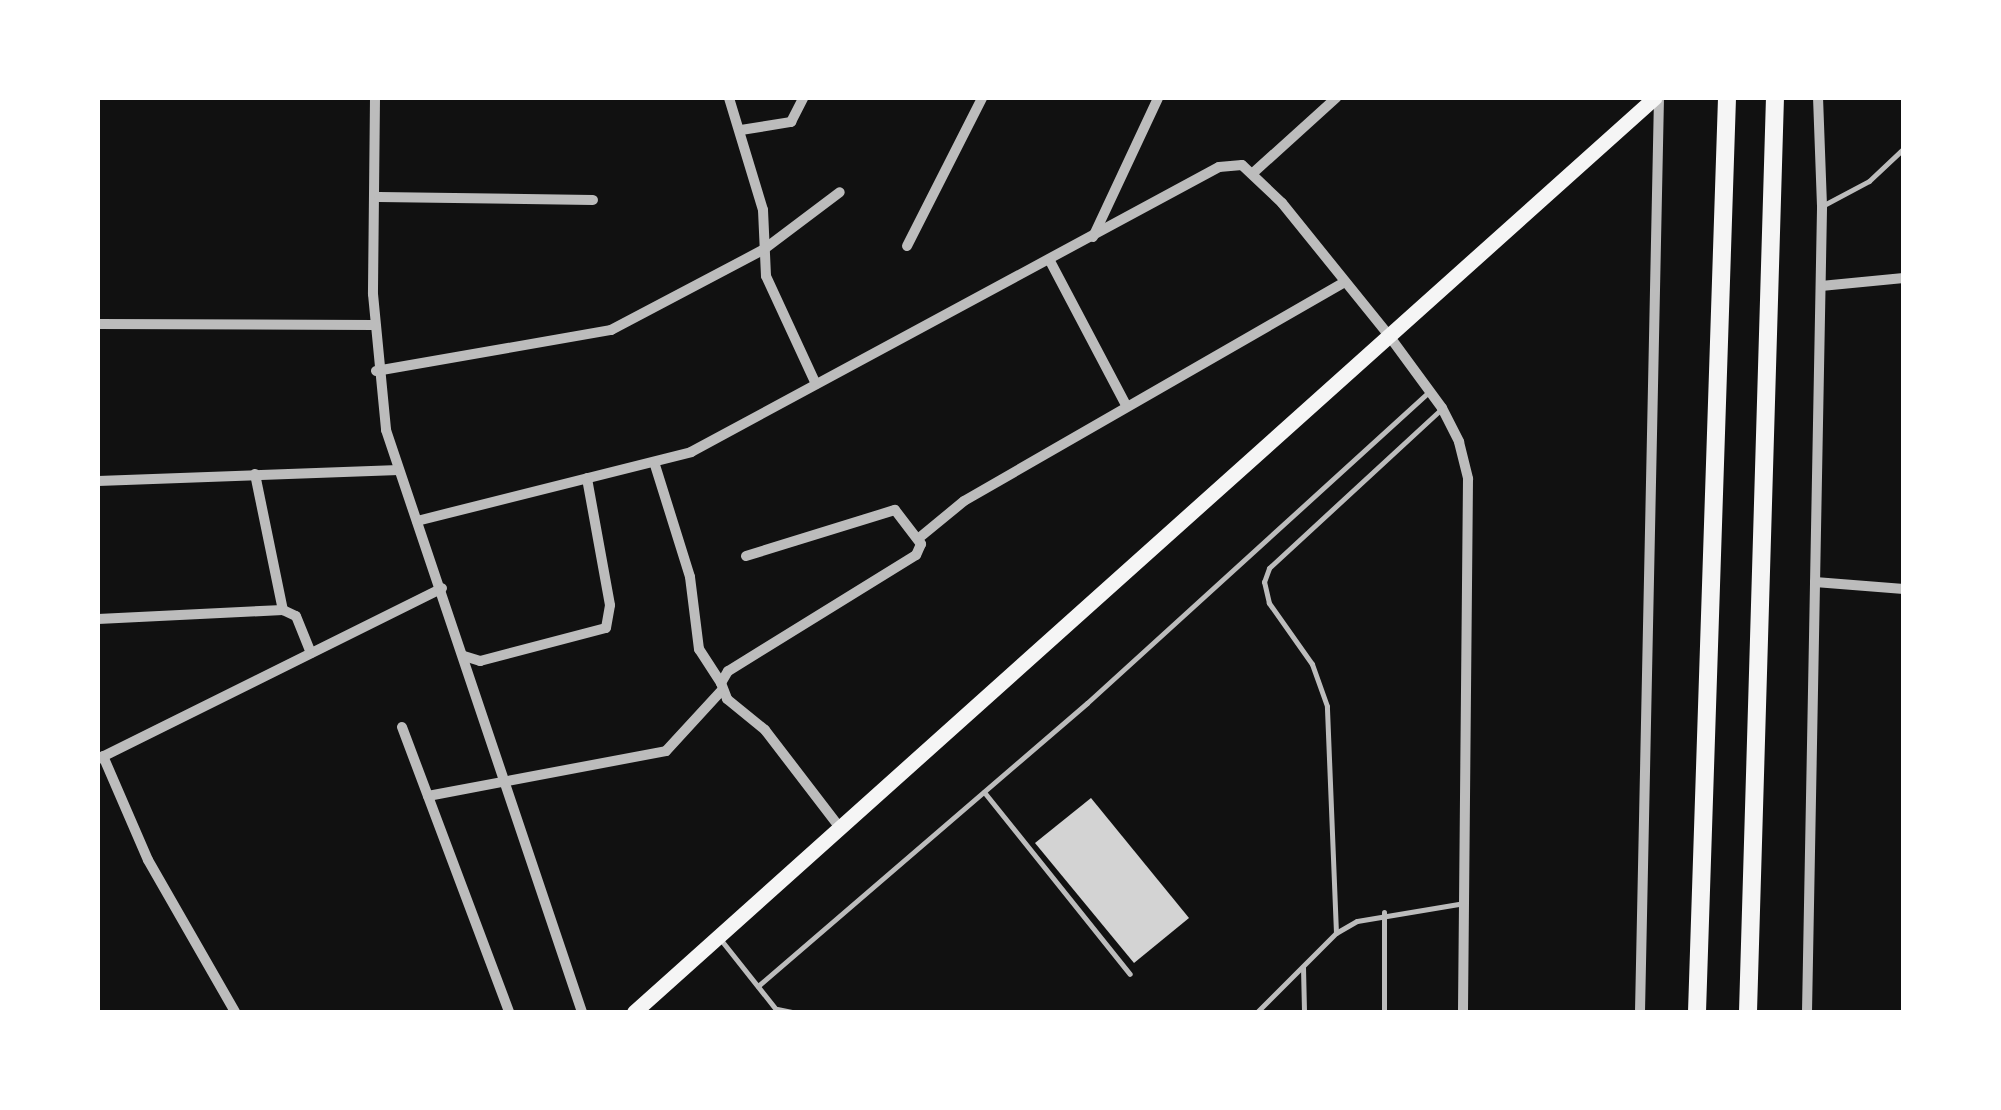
<!DOCTYPE html>
<html>
<head>
<meta charset="utf-8">
<style>
  body { margin:0 }
  #map { position:relative; width:2001px; height:1110px; overflow:hidden; background:#111; font-family:Karla,sans-serif }
  div>[style] { position:absolute }
  .building>* { inset:0; background:#d3d3d3 }
  .service>* { height:5px; margin:-2.5px; padding:0 2.5px; transform-origin:2.5px; border-radius:2.5px; background:#bcbcbc }
  .minor>* { height:10px; margin:-5px; padding:0 5px; transform-origin:5px; border-radius:5px; background:#bcbcbc }
  .primary>* { height:15px; margin:-7.5px; padding:0 7.5px; transform-origin:7.5px; border-radius:7.5px; background:#f5f5f5 }
  .trunk>* { height:18px; margin:-9px; padding:0 9px; transform-origin:9px; border-radius:9px; background:#f5f5f5 }
  span { translate:-50% -50%; white-space:nowrap; text-align:center; line-height:1.15; -webkit-text-stroke:8px #fff; paint-order:stroke }
  .frame { position:absolute; inset:0; border:100px solid #fff; pointer-events:none }
</style>
</head>
<body>
<div id="map">
  <div class="building">
    <div style="clip-path:polygon(1091px 798px,1189px 918px,1134px 963px,1035px 843px)"></div>
  </div>
  <div class="service">
    <div style="left:1822px;top:206px;width:53px;rotate:-28deg"></div>
    <div style="left:1869px;top:181px;width:48px;rotate:-43.3deg"></div>
    <div style="left:984px;top:792px;width:233px;rotate:51.3deg"></div>
    <div style="left:1384px;top:912px;width:100px;rotate:90deg"></div>
    <div style="left:1336px;top:933px;width:227px;rotate:-92.3deg"></div>
    <div style="left:1327px;top:706px;width:45px;rotate:-109.7deg"></div>
    <div style="left:1312px;top:664px;width:75px;rotate:-125.2deg"></div>
    <div style="left:1269px;top:603px;width:22px;rotate:-103deg"></div>
    <div style="left:1264px;top:582px;width:15px;rotate:-70deg"></div>
    <div style="left:1269px;top:568px;width:233px;rotate:-42.7deg"></div>
    <div style="left:721px;top:940px;width:92px;rotate:51.6deg"></div>
    <div style="left:1303px;top:967px;width:45px;rotate:88.7deg"></div>
    <div style="left:758px;top:986px;width:434px;rotate:-40.7deg"></div>
    <div style="left:1087px;top:703px;width:464px;rotate:-42.3deg"></div>
    <div style="left:777px;top:1009px;width:15px;rotate:11deg"></div>
    <div style="left:1257px;top:1012px;width:112px;rotate:-45deg"></div>
    <div style="left:1336px;top:933px;width:24px;rotate:-30deg"></div>
    <div style="left:1357px;top:921px;width:109px;rotate:-9.5deg"></div>
  </div>
  <div class="minor">
    <div style="left:375px;top:98px;width:196px;rotate:90.6deg"></div>
    <div style="left:373px;top:294px;width:137px;rotate:84.5deg"></div>
    <div style="left:386px;top:430px;width:614px;rotate:71.39deg"></div>
    <div style="left:729px;top:98px;width:117px;rotate:73.1deg"></div>
    <div style="left:763px;top:210px;width:66px;rotate:87.4deg"></div>
    <div style="left:766px;top:276px;width:119px;rotate:65.2deg"></div>
    <div style="left:741px;top:130px;width:51px;rotate:-9.1deg"></div>
    <div style="left:791px;top:122px;width:27px;rotate:-63deg"></div>
    <div style="left:1253px;top:173px;width:112px;rotate:-42.1deg"></div>
    <div style="left:379px;top:197px;width:214px;rotate:0.8deg"></div>
    <div style="left:1093px;top:237px;width:153px;rotate:-64.9deg"></div>
    <div style="left:907px;top:246px;width:166px;rotate:-63.1deg"></div>
    <div style="left:1050px;top:261px;width:163px;rotate:62.2deg"></div>
    <div style="left:1821px;top:286px;width:83px;rotate:-5.5deg"></div>
    <div style="left:98px;top:324px;width:276px;rotate:0.2deg"></div>
    <div style="left:376px;top:371px;width:239px;rotate:-9.9deg"></div>
    <div style="left:611px;top:330px;width:172px;rotate:-27.8deg"></div>
    <div style="left:763px;top:250px;width:96px;rotate:-37deg"></div>
    <div style="left:655px;top:465px;width:117px;rotate:72.6deg"></div>
    <div style="left:690px;top:577px;width:73px;rotate:82.9deg"></div>
    <div style="left:699px;top:649px;width:40px;rotate:57.1deg"></div>
    <div style="left:255px;top:474px;width:139px;rotate:78.4deg"></div>
    <div style="left:98px;top:481px;width:301px;rotate:-2.1deg"></div>
    <div style="left:417px;top:521px;width:283px;rotate:-14.1deg"></div>
    <div style="left:691px;top:452px;width:600px;rotate:-28.36deg"></div>
    <div style="left:1219px;top:167px;width:23px;rotate:-5deg"></div>
    <div style="left:1242px;top:165px;width:55px;rotate:43.5deg"></div>
    <div style="left:1282px;top:203px;width:167px;rotate:51.1deg"></div>
    <div style="left:1387px;top:333px;width:93px;rotate:53.7deg"></div>
    <div style="left:1442px;top:408px;width:38px;rotate:63deg"></div>
    <div style="left:1459px;top:442px;width:38px;rotate:76deg"></div>
    <div style="left:1468px;top:479px;width:533px;rotate:90.54deg"></div>
    <div style="left:919px;top:538px;width:58px;rotate:-39.4deg"></div>
    <div style="left:964px;top:501px;width:439px;rotate:-29.9deg"></div>
    <div style="left:746px;top:556px;width:156px;rotate:-17.2deg"></div>
    <div style="left:895px;top:510px;width:43px;rotate:52.6deg"></div>
    <div style="left:921px;top:544px;width:12px;rotate:114deg"></div>
    <div style="left:916px;top:555px;width:221px;rotate:148.3deg"></div>
    <div style="left:728px;top:671px;width:14px;rotate:120deg"></div>
    <div style="left:721px;top:683px;width:17px;rotate:69deg"></div>
    <div style="left:727px;top:699px;width:49px;rotate:39.2deg"></div>
    <div style="left:765px;top:730px;width:125px;rotate:52.5deg"></div>
    <div style="left:1815px;top:582px;width:89px;rotate:4.5deg"></div>
    <div style="left:98px;top:619px;width:185px;rotate:-2.8deg"></div>
    <div style="left:283px;top:610px;width:14px;rotate:25deg"></div>
    <div style="left:296px;top:616px;width:40px;rotate:68deg"></div>
    <div style="left:464px;top:656px;width:17px;rotate:17deg"></div>
    <div style="left:480px;top:661px;width:130px;rotate:-14.7deg"></div>
    <div style="left:606px;top:628px;width:23px;rotate:-80deg"></div>
    <div style="left:610px;top:605px;width:129px;rotate:-100.3deg"></div>
    <div style="left:402px;top:727px;width:304px;rotate:69.4deg"></div>
    <div style="left:103px;top:756px;width:113px;rotate:66.6deg"></div>
    <div style="left:148px;top:860px;width:175px;rotate:60.2deg"></div>
    <div style="left:98px;top:759px;width:384px;rotate:-26.4deg"></div>
    <div style="left:428px;top:796px;width:242px;rotate:-10.7deg"></div>
    <div style="left:666px;top:751px;width:83px;rotate:-47.4deg"></div>
    <div style="left:1640px;top:1012px;width:914px;rotate:-88.81deg"></div>
    <div style="left:1807px;top:1012px;width:806px;rotate:-88.93deg"></div>
    <div style="left:1822px;top:206px;width:108px;rotate:-92.1deg"></div>
  </div>
  <div class="primary">
    <div style="left:634px;top:1012px;width:1370px;rotate:-41.86deg"></div>
  </div>
  <div class="trunk">
    <div style="left:1697px;top:1012px;width:914px;rotate:-88.12deg"></div>
    <div style="left:1748px;top:1012px;width:914px;rotate:-88.31deg"></div>
  </div>
  <div class="frame"></div>
</div>
</body>
</html>
